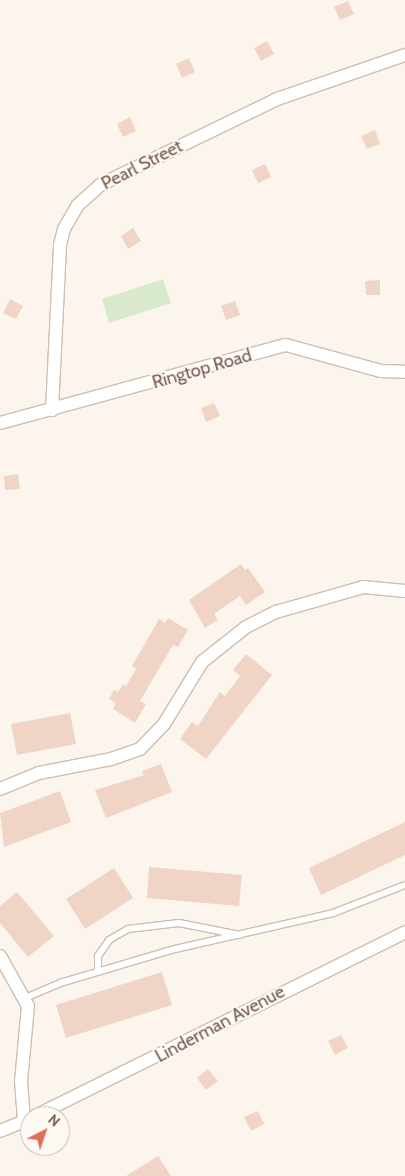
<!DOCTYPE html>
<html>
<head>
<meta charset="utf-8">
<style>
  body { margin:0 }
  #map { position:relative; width:405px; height:1176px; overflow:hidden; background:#fcf5ed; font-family:Cabin,sans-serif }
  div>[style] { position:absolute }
  .green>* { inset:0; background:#d9eacb }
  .building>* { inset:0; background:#f0d4c6 }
  .roads { filter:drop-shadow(1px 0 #cebdb2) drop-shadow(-1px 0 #cebdb2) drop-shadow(0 1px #cebdb2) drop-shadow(0 -1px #cebdb2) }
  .lane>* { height:6px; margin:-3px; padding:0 3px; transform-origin:3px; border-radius:3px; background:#fff }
  .street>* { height:12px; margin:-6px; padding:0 6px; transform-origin:6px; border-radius:6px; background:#fff }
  span { translate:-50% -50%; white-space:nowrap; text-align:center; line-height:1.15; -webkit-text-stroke:4px #fef9f3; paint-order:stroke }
  .street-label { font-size:18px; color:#775b50 }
  .north { position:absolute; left:20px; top:1106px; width:50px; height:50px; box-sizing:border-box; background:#fef9f3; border:1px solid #c8bab2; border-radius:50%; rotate:41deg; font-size:14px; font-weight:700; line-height:20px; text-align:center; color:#775b50 }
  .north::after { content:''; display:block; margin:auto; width:18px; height:22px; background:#dd705a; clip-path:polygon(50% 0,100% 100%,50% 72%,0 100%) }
</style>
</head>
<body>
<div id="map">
  <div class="green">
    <div style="clip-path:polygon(163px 279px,171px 303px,109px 323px,102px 299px)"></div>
  </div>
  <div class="building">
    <div style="clip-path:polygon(348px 1px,354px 14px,340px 20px,334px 7px)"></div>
    <div style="clip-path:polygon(267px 41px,274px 54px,261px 61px,254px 48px)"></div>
    <div style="clip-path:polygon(189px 58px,195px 72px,182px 78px,176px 64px)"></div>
    <div style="clip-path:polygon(130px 117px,136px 131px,123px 137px,117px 124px)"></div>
    <div style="clip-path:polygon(375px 130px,380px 144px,367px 149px,361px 136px)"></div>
    <div style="clip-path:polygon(265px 164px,271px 177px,258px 183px,252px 170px)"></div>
    <div style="clip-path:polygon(133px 228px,141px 241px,128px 249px,121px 236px)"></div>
    <div style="clip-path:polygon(380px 280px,380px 295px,366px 295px,365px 281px)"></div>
    <div style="clip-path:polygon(10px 299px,23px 306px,16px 319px,3px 313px)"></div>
    <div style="clip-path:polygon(235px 301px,240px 315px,226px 320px,221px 306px)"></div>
    <div style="clip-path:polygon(214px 403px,220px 416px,206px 422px,201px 408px)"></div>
    <div style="clip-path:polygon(18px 474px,20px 489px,5px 490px,4px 476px)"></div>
    <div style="clip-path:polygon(241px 564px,245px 570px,248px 568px,265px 592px,246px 605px,240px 596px,214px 614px,218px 620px,205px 628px,189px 600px)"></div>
    <div style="clip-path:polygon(168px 618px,188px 630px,178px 647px,173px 645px,140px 701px,146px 704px,135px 723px,113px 709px,116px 703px,109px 699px,114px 690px,118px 692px,123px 684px,126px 686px,136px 669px,132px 666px,159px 619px,165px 623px)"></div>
    <div style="clip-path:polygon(246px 654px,272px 675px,206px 759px,180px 739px,192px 722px,198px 726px,220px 692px,225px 696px,240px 676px,233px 670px)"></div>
    <div style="clip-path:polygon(70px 713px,76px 744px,17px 755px,11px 724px)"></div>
    <div style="clip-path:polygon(161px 764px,172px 792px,106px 818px,95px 790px,144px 775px,142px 771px)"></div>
    <div style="clip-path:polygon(60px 791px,71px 822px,4px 847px,0 813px)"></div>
    <div style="clip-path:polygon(405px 822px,405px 855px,321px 895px,309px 868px)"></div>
    <div style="clip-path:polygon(149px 867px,242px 875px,239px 906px,147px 898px)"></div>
    <div style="clip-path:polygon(114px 868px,133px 898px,85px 929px,66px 899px)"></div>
    <div style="clip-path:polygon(17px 892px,54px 936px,28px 957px,0 923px,0 906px)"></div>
    <div style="clip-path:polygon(162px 972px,172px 1005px,66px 1038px,56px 1005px)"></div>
    <div style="clip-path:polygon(341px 1035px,348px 1048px,335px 1055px,328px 1041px)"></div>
    <div style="clip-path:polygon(208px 1069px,218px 1081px,206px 1090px,197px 1078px)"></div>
    <div style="clip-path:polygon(258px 1111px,264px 1124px,251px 1131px,244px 1117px)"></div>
    <div style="clip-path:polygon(158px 1156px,171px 1176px,126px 1176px)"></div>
  </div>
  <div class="roads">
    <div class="lane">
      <div style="left:98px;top:972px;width:16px;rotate:-90deg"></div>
      <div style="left:98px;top:956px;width:19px;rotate:-55deg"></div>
      <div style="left:109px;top:940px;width:22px;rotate:-30deg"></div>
      <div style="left:128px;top:929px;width:51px;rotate:-6.7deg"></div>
      <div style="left:179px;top:923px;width:62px;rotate:11.1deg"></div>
      <div style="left:25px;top:998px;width:38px;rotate:-23deg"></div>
      <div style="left:60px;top:983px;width:120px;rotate:-16.5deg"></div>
      <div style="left:175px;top:949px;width:162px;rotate:-12.8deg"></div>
      <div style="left:333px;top:913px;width:77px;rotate:-21.3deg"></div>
    </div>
    <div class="street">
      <div style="left:52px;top:410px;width:165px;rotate:-87.2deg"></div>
      <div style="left:60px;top:245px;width:16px;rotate:-76deg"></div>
      <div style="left:64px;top:229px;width:28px;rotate:-60deg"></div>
      <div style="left:78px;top:205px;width:30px;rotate:-42deg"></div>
      <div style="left:100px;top:185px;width:197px;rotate:-25.9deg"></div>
      <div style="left:277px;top:99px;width:135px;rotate:-19deg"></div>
      <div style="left:0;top:423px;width:296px;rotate:-15.3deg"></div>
      <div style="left:286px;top:345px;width:98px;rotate:15.3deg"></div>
      <div style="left:381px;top:371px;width:24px;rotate:2deg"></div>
      <div style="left:0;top:789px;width:42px;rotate:-22.3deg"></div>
      <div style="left:39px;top:773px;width:73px;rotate:-11deg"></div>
      <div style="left:111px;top:759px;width:31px;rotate:-19deg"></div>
      <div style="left:140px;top:749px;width:35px;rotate:-46deg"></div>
      <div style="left:164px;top:724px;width:73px;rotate:-58.5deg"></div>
      <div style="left:202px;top:662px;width:56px;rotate:-38.5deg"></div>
      <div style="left:246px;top:627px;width:34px;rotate:-27deg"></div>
      <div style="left:276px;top:612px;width:91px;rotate:-16deg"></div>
      <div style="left:363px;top:587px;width:42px;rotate:5.4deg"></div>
      <div style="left:0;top:956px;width:57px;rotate:60.8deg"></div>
      <div style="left:28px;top:1006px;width:75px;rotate:95.3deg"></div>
      <div style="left:21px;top:1081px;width:40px;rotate:85.7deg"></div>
      <div style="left:35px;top:1116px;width:413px;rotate:-26.4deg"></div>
      <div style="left:0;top:1131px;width:32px;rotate:-22deg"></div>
    </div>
  </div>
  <div class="street-label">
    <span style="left:142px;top:165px;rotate:-27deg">Pearl Street</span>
    <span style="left:202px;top:369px;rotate:-16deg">Ringtop Road</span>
    <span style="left:220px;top:1024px;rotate:-28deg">Linderman Avenue</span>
  </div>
  <div class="north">N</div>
</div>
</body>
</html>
